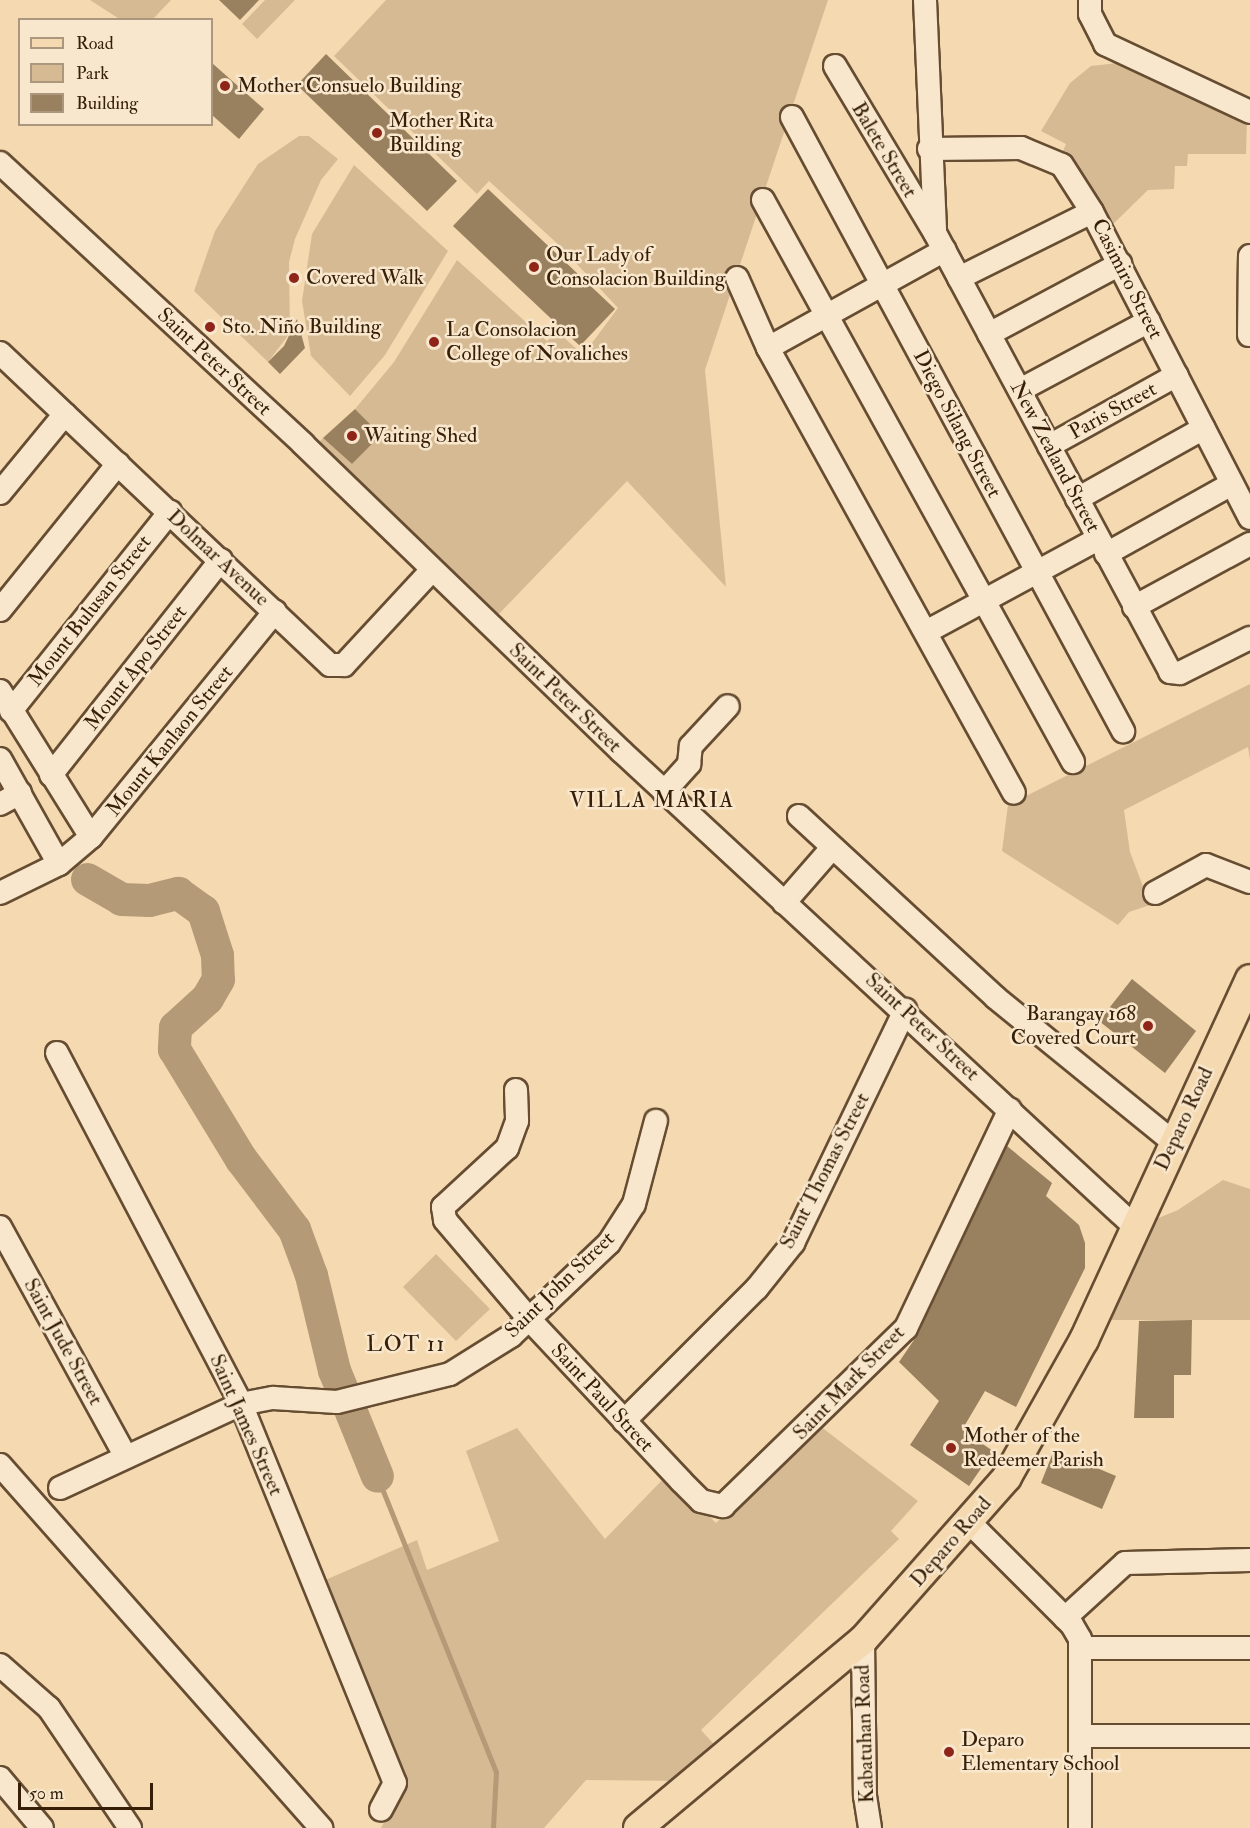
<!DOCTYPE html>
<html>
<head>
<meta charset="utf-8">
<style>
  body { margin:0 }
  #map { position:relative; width:1250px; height:1828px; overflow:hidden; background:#f5dab1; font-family:"IM FELL Double Pica",serif }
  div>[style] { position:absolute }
  .green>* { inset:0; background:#d5ba94 }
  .stream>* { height:5px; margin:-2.5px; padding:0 2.5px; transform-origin:2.5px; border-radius:2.5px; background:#b49a77 }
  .river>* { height:33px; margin:-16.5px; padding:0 16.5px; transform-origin:16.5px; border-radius:16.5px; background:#b49a77 }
  .building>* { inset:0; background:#99805f }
  .roads { filter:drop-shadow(2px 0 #664d32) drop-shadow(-2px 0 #664d32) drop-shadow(0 2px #664d32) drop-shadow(0 -2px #664d32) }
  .minor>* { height:22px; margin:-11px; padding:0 11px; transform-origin:11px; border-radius:11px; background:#f8e7cc }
  .major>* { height:28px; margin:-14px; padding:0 14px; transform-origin:14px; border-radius:14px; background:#f5dab1 }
  .dots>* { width:16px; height:16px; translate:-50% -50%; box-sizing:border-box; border:3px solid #f8e7cc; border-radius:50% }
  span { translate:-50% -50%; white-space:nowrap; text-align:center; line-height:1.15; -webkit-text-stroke:5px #f8e7cc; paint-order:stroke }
  .poi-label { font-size:21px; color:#361e07 }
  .left { translate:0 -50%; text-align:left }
  .right { translate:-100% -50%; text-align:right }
  .street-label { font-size:21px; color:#361e07 }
  .neighbourhood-label { font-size:22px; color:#361e07; letter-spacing:1.5px }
  .legend { position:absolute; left:18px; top:18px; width:195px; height:108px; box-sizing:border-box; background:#f8e7cc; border:2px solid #aa977d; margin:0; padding:8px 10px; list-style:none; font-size:18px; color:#361e07 }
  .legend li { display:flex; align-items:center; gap:12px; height:30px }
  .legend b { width:30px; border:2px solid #aa977d }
  .scale { position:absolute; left:18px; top:1783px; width:135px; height:27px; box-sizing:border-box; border:3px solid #361e07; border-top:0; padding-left:8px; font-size:18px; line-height:21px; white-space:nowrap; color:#361e07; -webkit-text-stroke:4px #f8e7cc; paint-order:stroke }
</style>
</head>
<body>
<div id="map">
  <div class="green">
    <div style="clip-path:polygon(90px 0,171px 0,153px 19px,121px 20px)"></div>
    <div style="clip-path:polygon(265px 0,295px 0,257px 39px,242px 24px)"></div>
    <div style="clip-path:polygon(386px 0,828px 0,705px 370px,726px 587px,627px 481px,497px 616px,315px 446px,323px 438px,352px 464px,381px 435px,355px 409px,394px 362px,457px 260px,547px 341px,557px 331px,583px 355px,618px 308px,560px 246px,489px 181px,477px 194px,334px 56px)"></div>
    <div style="clip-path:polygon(1118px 63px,1140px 68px,1247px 118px,1246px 154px,1188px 154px,1187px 166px,1175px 166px,1174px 189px,1148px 190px,1108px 229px,1060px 158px,1066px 144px,1041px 131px,1070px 83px,1091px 66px)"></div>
    <div style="clip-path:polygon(299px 136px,309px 136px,338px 159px,321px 180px,295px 239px,289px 262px,290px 333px,268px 362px,194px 291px,215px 231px,258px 164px)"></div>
    <div style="clip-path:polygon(354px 165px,448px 251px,385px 355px,350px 396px,311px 356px,302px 301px,312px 234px)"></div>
    <div style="clip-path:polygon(1250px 684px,1250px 760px,1248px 747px,1124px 810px,1130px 852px,1150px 905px,1129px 912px,1118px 925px,1002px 851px,1008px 805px)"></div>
    <div style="clip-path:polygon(1223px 1180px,1250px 1189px,1250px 1320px,1104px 1320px,1151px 1221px,1178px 1210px)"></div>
    <div style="clip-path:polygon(436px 1254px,490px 1309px,456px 1341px,403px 1287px)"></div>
    <div style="clip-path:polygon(816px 1423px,918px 1501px,891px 1531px,899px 1539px,701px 1730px,723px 1754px,687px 1781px,586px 1780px,544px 1828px,381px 1828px,403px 1785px,323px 1581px,417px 1540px,427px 1570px,499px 1541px,466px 1451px,517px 1428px,605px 1539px,668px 1474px,716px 1523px)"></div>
  </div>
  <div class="stream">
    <div style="left:377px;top:1476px;width:319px;rotate:68.1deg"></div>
    <div style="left:496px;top:1772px;width:56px;rotate:93.1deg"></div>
  </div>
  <div class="river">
    <div style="left:87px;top:879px;width:39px;rotate:30deg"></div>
    <div style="left:121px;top:899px;width:28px;rotate:2deg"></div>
    <div style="left:149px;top:900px;width:30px;rotate:-14deg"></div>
    <div style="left:178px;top:893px;width:31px;rotate:36deg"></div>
    <div style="left:203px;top:911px;width:46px;rotate:72.3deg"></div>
    <div style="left:217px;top:955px;width:24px;rotate:88deg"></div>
    <div style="left:218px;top:979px;width:22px;rotate:120deg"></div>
    <div style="left:207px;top:998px;width:43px;rotate:137.8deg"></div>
    <div style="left:175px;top:1027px;width:22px;rotate:93deg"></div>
    <div style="left:174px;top:1049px;width:129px;rotate:58.7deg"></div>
    <div style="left:241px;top:1159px;width:88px;rotate:52.9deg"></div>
    <div style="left:294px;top:1229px;width:49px;rotate:69.7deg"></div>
    <div style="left:311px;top:1275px;width:98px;rotate:76.4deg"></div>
    <div style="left:334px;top:1370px;width:114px;rotate:67.9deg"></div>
  </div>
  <div class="building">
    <div style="clip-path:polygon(219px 0,259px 0,240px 20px)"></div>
    <div style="clip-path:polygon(326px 54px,457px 181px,427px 211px,297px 85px)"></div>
    <div style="clip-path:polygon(212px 63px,264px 109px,239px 139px,212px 115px)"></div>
    <div style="clip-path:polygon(488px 189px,615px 309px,580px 346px,453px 226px)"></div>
    <div style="clip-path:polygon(297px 319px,305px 348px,280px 374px,268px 362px,284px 346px)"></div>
    <div style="clip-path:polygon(355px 409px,381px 435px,352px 464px,323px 438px)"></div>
    <div style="clip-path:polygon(1132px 979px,1196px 1031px,1165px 1073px,1099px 1021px)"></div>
    <div style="clip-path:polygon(1007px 1146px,1052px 1183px,1046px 1196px,1079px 1225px,1085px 1243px,1085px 1268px,1016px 1407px,985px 1391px,962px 1430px,993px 1451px,969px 1486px,910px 1445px,939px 1401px,899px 1362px,918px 1334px)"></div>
    <div style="clip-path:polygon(1192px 1320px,1191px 1375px,1174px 1375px,1174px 1418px,1134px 1418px,1139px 1321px)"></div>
    <div style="clip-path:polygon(1054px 1450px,1116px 1476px,1102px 1509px,1041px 1483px)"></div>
  </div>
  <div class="roads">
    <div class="minor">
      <div style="left:925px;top:0;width:231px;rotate:87.5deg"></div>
      <div style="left:1090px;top:0;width:14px;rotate:90deg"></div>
      <div style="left:1090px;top:14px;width:34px;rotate:63deg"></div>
      <div style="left:1105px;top:44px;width:160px;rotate:25.1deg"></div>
      <div style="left:835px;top:66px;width:195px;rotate:59.1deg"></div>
      <div style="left:935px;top:233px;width:498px;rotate:61.8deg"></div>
      <div style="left:1170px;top:672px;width:10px;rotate:6deg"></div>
      <div style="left:1180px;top:673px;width:78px;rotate:-26.6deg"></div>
      <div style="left:792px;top:117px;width:698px;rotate:61.67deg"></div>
      <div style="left:929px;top:149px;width:92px;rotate:-0.6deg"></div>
      <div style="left:1021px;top:148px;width:44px;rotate:22.5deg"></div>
      <div style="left:1062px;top:165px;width:56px;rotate:57.4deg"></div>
      <div style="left:1092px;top:212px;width:344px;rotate:62.7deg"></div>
      <div style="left:0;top:163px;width:413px;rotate:42.8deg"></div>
      <div style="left:303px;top:444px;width:442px;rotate:44deg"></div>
      <div style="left:621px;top:751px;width:701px;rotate:42.8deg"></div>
      <div style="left:763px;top:200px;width:642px;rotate:61.12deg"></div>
      <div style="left:737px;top:278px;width:77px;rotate:66.1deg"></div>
      <div style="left:768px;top:348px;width:508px;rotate:61.07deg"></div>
      <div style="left:959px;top:278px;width:148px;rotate:-26.4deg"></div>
      <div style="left:989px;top:334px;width:149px;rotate:-28.1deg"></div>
      <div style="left:1249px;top:335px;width:79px;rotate:-89.3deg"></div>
      <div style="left:768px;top:348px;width:202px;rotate:-29deg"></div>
      <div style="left:0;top:353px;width:454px;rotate:43.4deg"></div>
      <div style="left:330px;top:665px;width:14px"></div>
      <div style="left:344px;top:665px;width:129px;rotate:-47.2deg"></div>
      <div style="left:1020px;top:390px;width:146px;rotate:-28.1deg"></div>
      <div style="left:1049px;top:446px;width:146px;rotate:-29deg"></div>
      <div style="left:0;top:493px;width:102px;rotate:-50.6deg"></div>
      <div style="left:1077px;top:499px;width:145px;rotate:-29.2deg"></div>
      <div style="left:1106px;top:554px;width:144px;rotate:-29.1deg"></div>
      <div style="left:1134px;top:607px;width:132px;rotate:-28.5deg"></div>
      <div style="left:0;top:610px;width:188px;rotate:-51.1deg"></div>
      <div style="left:926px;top:632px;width:196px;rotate:-28.4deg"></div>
      <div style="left:0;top:691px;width:172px;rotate:58.1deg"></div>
      <div style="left:11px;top:711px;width:255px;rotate:-51.4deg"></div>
      <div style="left:0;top:759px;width:120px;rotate:60.7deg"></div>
      <div style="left:51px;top:775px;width:274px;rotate:-51.7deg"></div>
      <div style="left:664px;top:792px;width:38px;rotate:-48deg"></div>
      <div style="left:689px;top:764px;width:18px;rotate:-84deg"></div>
      <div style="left:691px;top:746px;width:54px;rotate:-47.2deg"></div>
      <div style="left:0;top:804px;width:23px;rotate:-29deg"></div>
      <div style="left:799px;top:816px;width:268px;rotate:42.7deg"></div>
      <div style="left:996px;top:998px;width:228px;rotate:39.1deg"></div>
      <div style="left:0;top:893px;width:66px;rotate:-26.2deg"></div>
      <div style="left:59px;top:864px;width:42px;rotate:-40.2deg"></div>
      <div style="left:91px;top:837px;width:291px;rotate:-50.8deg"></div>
      <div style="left:1155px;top:893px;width:58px;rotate:-28.8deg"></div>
      <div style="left:1206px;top:865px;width:47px;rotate:21.1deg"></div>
      <div style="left:784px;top:903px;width:73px;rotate:-48.9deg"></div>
      <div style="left:57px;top:1053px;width:396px;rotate:62.3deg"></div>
      <div style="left:241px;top:1404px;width:409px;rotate:67.9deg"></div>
      <div style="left:395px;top:1783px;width:30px;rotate:118deg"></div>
      <div style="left:516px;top:1090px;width:31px;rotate:88deg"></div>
      <div style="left:517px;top:1121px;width:29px;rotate:110deg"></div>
      <div style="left:507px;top:1148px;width:87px;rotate:137.3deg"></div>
      <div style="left:443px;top:1207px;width:13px;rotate:81deg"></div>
      <div style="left:445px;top:1220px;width:131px;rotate:49.6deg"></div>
      <div style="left:530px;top:1320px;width:221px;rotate:46.8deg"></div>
      <div style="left:681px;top:1481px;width:28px;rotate:45deg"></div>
      <div style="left:701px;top:1501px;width:23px;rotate:13deg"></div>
      <div style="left:723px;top:1506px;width:255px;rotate:-44.2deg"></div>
      <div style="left:906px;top:1328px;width:242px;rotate:-64.6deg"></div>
      <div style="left:0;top:1227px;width:262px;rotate:61.3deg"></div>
      <div style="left:624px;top:1421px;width:188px;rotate:-45deg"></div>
      <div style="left:757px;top:1288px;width:58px;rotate:-51.3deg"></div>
      <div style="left:793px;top:1243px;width:259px;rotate:-64.3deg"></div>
      <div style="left:0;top:1465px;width:485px;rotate:48.5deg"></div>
      <div style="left:60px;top:1488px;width:200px;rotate:-24.9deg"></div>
      <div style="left:241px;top:1404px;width:33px;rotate:-11deg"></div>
      <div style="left:273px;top:1398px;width:64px;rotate:3.6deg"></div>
      <div style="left:337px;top:1402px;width:116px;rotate:-13.9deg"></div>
      <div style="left:450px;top:1374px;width:72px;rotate:-31.9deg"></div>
      <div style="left:511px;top:1336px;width:135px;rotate:-43.5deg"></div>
      <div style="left:609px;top:1243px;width:46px;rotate:-57.3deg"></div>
      <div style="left:634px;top:1204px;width:86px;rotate:-75.2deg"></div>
      <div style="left:970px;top:1523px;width:144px;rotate:45deg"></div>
      <div style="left:1072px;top:1625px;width:16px;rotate:60deg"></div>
      <div style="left:1080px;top:1639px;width:189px;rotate:90deg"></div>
      <div style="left:1065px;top:1618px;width:81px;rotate:-42.5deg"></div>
      <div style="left:1125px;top:1563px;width:125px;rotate:-1.4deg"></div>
      <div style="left:863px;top:1640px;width:156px;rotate:89.3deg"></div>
      <div style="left:865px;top:1796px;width:32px;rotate:81deg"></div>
      <div style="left:1082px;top:1648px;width:168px"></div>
      <div style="left:0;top:1665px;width:65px;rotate:41.3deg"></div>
      <div style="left:49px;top:1708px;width:145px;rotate:56deg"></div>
      <div style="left:1081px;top:1736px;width:169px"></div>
      <div style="left:0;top:1778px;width:65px;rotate:50deg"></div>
    </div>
    <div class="major">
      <div style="left:638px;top:1828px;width:293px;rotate:-39.9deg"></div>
      <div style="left:863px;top:1640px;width:217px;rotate:-48.5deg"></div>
      <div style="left:1007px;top:1477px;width:157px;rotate:-60.7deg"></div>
      <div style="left:1084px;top:1340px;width:397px;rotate:-65.3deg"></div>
    </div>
  </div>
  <div class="dots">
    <div style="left:225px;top:86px;background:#8f2418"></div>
    <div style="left:377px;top:133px;background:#8f2418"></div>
    <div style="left:534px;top:267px;background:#8f2418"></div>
    <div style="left:294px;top:278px;background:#8f2418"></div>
    <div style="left:210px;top:327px;background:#8f2418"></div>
    <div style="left:434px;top:342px;background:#8f2418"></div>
    <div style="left:352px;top:436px;background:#8f2418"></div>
    <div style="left:1148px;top:1026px;background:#8f2418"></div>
    <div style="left:951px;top:1448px;background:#8f2418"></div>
    <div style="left:949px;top:1752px;background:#8f2418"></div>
  </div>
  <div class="poi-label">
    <span class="left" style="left:237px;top:86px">Mother Consuelo Building</span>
    <span class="left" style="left:389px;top:133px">Mother Rita<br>Building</span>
    <span class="left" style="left:546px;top:267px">Our Lady of<br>Consolacion Building</span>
    <span class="left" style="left:306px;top:278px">Covered Walk</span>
    <span class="left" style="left:222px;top:327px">Sto. Niño Building</span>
    <span class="left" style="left:446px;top:342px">La Consolacion<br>College of Novaliches</span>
    <span class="left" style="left:364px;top:436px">Waiting Shed</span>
    <span class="right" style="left:1136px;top:1026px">Barangay 168<br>Covered Court</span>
    <span class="left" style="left:963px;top:1448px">Mother of the<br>Redeemer Parish</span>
    <span class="left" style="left:961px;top:1752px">Deparo<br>Elementary School</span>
  </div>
  <div class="street-label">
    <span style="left:884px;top:150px;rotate:59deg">Balete Street</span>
    <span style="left:1127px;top:279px;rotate:63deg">Casimiro Street</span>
    <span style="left:214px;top:362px;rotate:43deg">Saint Peter Street</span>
    <span style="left:1113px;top:411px;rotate:-29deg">Paris Street</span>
    <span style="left:957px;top:424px;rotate:62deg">Diego Silang Street</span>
    <span style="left:1055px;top:457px;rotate:62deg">New Zealand Street</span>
    <span style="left:218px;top:558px;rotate:43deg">Dolmar Avenue</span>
    <span style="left:90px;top:611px;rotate:-52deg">Mount Bulusan Street</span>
    <span style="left:136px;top:668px;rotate:-52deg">Mount Apo Street</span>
    <span style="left:565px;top:698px;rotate:44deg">Saint Peter Street</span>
    <span style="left:170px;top:741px;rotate:-51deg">Mount Kanlaon Street</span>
    <span style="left:922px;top:1027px;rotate:43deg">Saint Peter Street</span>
    <span style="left:1184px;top:1119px;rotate:-65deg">Deparo Road</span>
    <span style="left:825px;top:1171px;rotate:-63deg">Saint Thomas Street</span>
    <span style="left:560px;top:1285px;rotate:-44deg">Saint John Street</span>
    <span style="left:63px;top:1342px;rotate:61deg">Saint Jude Street</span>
    <span style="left:849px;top:1383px;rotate:-46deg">Saint Mark Street</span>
    <span style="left:602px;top:1398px;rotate:47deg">Saint Paul Street</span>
    <span style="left:246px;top:1425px;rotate:66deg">Saint James Street</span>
    <span style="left:951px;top:1542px;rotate:-49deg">Deparo Road</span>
    <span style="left:865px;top:1734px;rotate:-92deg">Kabatuhan Road</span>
  </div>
  <div class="neighbourhood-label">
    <span style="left:652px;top:801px">VILLA MARIA</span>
    <span style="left:406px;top:1345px">LOT 11</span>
  </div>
  <ul class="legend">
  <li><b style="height:8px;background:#f5dab1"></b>Road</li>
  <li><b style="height:16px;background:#d5ba94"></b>Park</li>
  <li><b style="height:16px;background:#99805f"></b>Building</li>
  </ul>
  <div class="scale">50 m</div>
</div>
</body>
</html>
